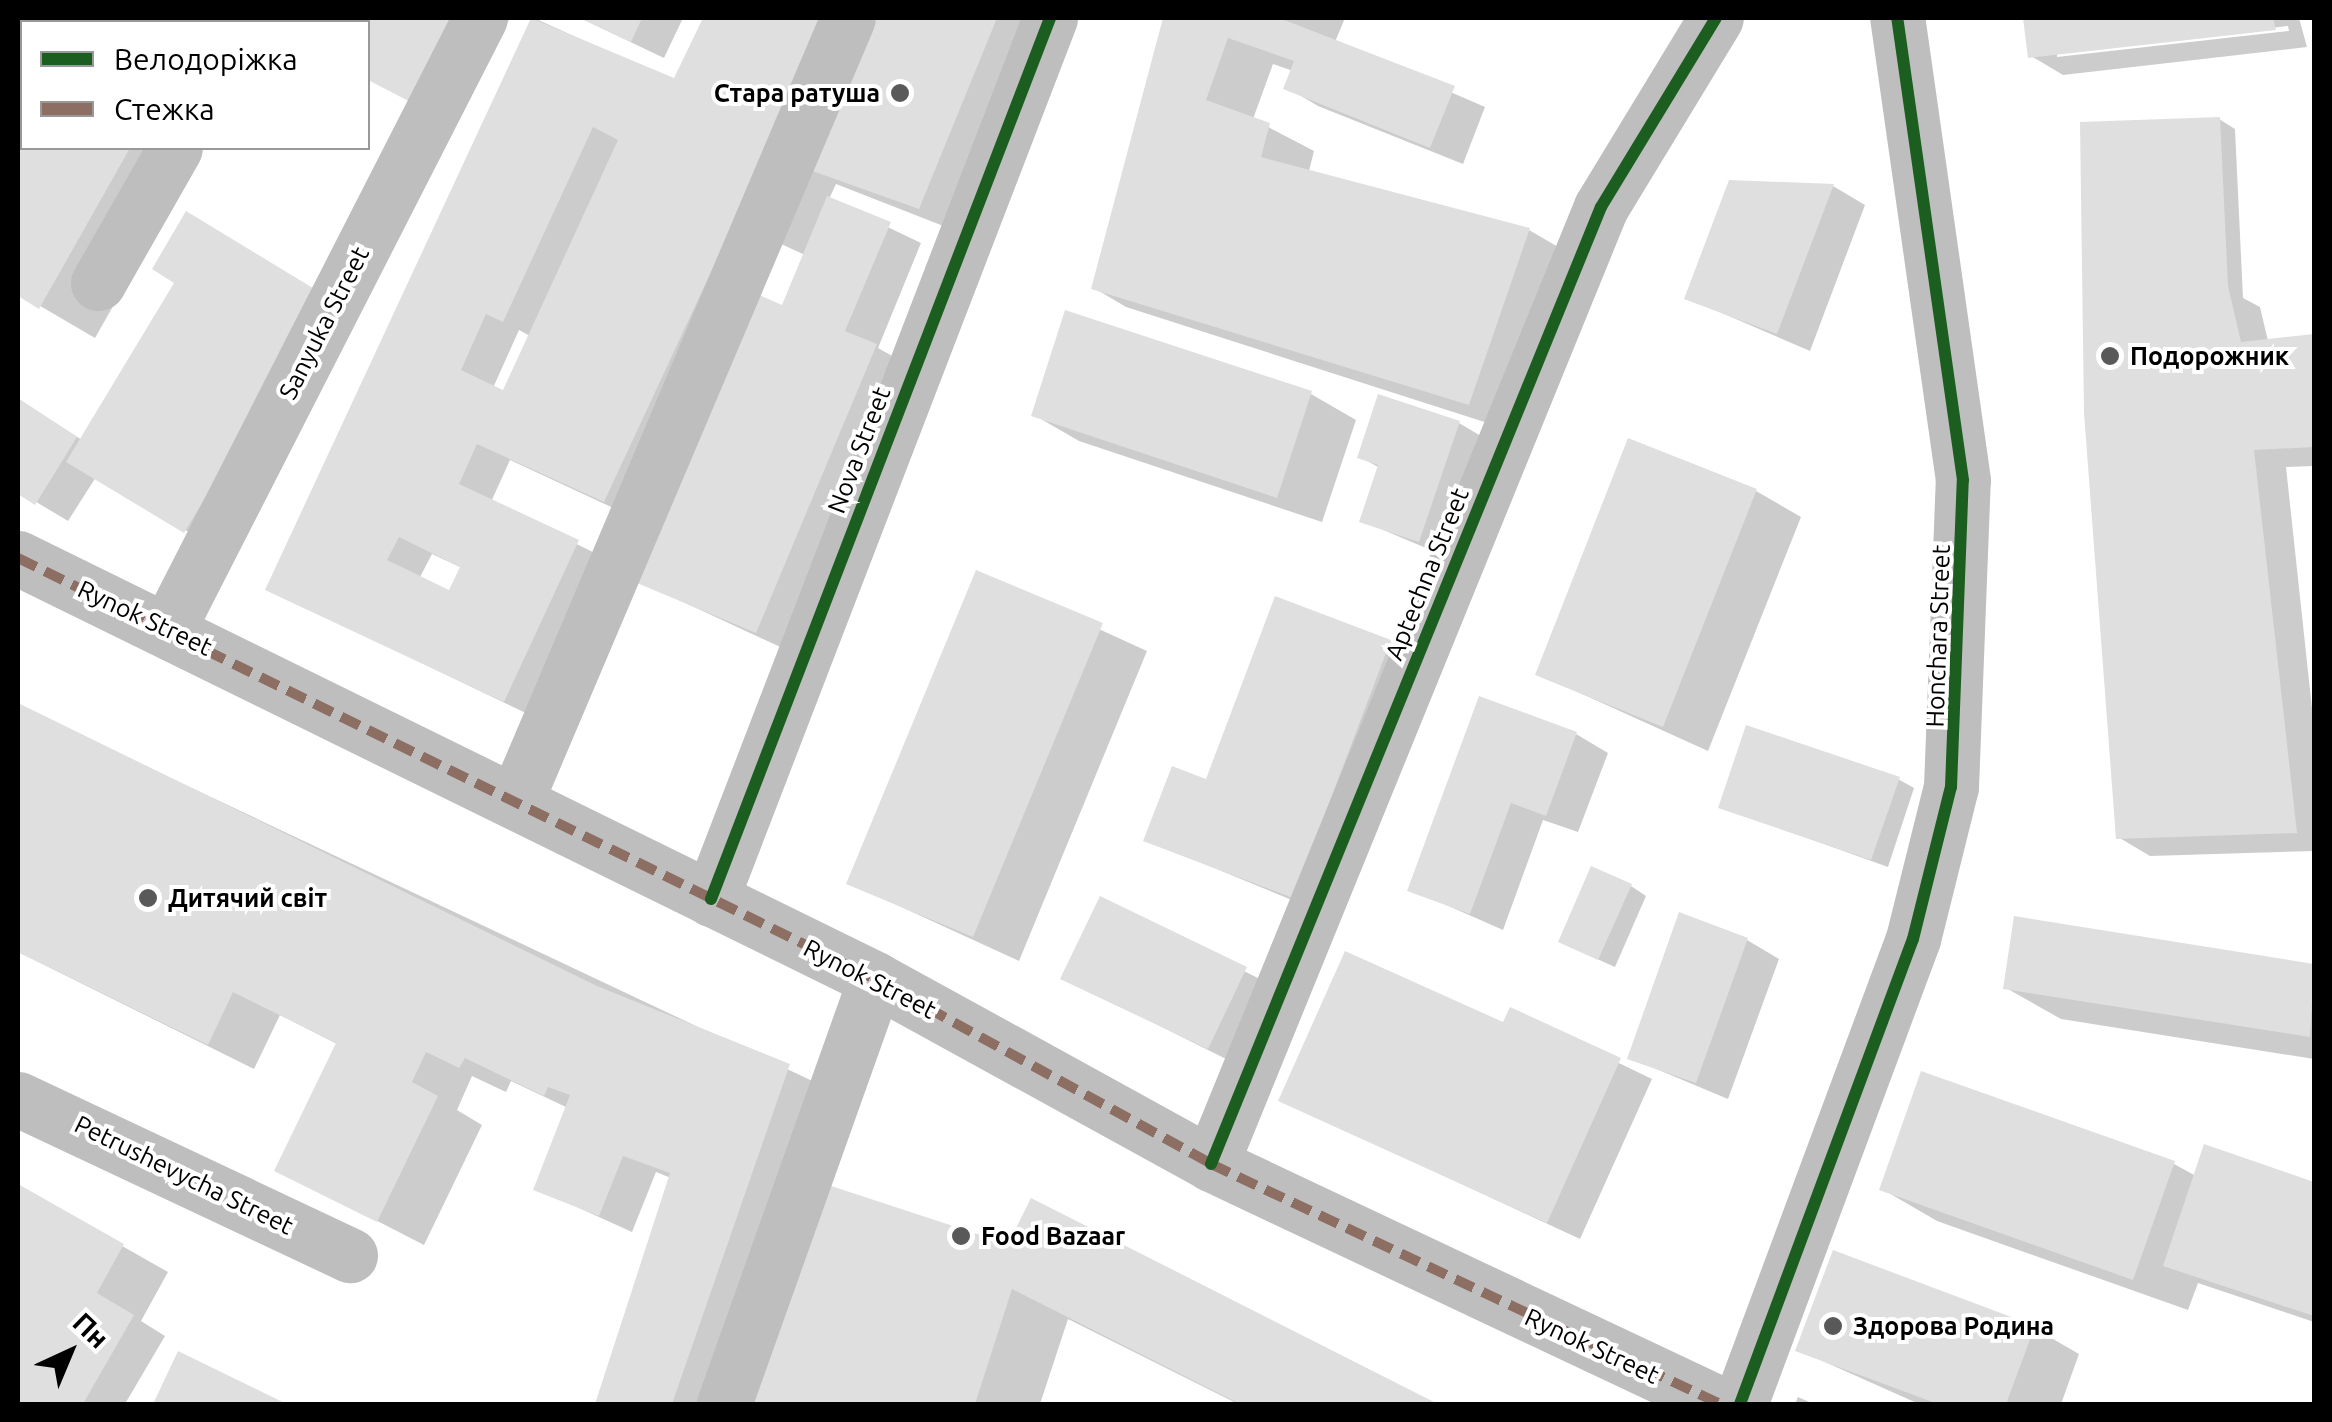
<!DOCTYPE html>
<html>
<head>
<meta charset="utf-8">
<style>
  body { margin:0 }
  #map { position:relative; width:2332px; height:1422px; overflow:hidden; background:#fff; font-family:Ubuntu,sans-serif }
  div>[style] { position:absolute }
  .shadow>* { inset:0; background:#0003 }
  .building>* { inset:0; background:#dfdfdf }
  .minor>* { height:55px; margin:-27.5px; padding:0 27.5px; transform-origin:27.5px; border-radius:27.5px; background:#bebebe }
  .quiet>* { height:10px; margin-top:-5px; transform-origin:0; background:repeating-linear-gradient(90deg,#8d6e63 0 20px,transparent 0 30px) }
  .cycleway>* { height:12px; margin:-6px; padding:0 6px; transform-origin:6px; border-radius:6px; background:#1b5e20 }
  .dots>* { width:28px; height:28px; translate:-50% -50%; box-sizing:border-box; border:5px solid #fff; border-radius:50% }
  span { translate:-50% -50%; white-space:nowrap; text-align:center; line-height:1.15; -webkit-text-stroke:8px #fff; paint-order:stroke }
  .poi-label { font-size:25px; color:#000; font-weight:700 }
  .right { translate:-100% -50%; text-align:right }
  .left { translate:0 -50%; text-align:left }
  .street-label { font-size:25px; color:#000 }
  .frame { position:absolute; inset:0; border:20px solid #000; pointer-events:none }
  .legend { position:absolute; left:20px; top:20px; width:350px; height:130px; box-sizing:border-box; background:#fff; border:2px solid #999; margin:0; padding:12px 18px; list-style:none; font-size:30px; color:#000 }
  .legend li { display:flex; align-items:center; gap:20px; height:50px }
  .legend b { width:50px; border:2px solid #999 }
  .north { position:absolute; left:20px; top:1302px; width:100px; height:100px; -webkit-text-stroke:8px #fff; paint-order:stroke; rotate:44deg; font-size:28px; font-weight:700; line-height:40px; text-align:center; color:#000 }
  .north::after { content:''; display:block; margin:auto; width:35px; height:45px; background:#000; clip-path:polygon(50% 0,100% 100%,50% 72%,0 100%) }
</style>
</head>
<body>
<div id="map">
  <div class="shadow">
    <div style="clip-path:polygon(18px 18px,277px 18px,22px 22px,22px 148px,203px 148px,95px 338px,18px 293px)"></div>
    <div style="clip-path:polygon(296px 18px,510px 18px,455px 124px,368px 78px,368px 22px)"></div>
    <div style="clip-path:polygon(evenodd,534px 18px,675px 82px,706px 18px,1064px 18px,974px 238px,836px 184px,829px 199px,921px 243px,878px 348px,921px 372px,802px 657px,640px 582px,637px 519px,510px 460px,491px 502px,609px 560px,536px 718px,268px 589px,534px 18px,768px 238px,805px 255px,784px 308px,724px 332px,768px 238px,534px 18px,519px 330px,530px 336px,504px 393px,493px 388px,519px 330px,534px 18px,432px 554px,462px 568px,450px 593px,419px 579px,432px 554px)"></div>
    <div style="clip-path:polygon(580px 18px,683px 18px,664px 58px)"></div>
    <div style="clip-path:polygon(1165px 18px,1345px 18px,1335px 42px,1485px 107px,1463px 164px,1318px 106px,1286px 87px,1293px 71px,1273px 64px,1253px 119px,1314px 151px,1309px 171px,1529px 230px,1584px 262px,1525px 435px,1126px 307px,1094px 288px)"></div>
    <div style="clip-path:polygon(evenodd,2025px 18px,2299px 18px,2307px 47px,2063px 75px,2031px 56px,2025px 18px,2288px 26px,2289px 31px,2057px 57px,2057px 52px,2288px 26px)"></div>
    <div style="clip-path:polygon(2219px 119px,2235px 129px,2243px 298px,2260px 307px,2268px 341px,2314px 337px,2314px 466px,2286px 467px,2314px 727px,2314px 851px,2150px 856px,2118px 837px)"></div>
    <div style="clip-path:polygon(1833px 186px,1865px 205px,1810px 351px,1687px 298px)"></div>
    <div style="clip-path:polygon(187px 214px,217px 549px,96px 477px,68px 521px,18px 491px,18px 399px,82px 440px,178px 282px)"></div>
    <div style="clip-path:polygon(1311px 394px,1356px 420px,1322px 522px,1079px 441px,1034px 415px)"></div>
    <div style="clip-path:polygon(1459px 423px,1491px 442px,1452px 559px,1362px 521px,1380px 468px,1360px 457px)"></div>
    <div style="clip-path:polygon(1756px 491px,1801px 517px,1708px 751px,1538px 674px)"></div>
    <div style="clip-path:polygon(978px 574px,1147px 651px,1019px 961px,849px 883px)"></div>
    <div style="clip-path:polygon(1390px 642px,1435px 669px,1326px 914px,1146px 840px)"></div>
    <div style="clip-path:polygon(18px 706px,821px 1085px,712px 1404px,598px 1404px,671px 1178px,656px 1172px,632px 1232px,537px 1189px,568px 1108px,511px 1081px,506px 1092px,472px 1076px,457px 1110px,482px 1125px,424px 1245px,278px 1170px,339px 1045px,280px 1015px,254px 1069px,18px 952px)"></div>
    <div style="clip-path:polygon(1576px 734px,1608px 753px,1578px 832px,1543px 820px,1503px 930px,1410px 889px)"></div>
    <div style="clip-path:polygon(1898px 779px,1914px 788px,1888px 867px,1721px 807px)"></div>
    <div style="clip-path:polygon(1631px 886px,1646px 896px,1615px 967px,1577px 950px)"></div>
    <div style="clip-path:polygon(1101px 900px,1278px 988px,1240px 1066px,1064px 978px)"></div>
    <div style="clip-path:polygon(2016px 919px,2314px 966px,2314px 1059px,2061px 1019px,2006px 988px)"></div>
    <div style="clip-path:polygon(1747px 940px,1779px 959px,1728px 1099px,1630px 1058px)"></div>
    <div style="clip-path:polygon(1511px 1011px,1652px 1079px,1580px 1239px,1281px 1100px,1504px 1025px)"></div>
    <div style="clip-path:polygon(2206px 1147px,2314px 1184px,2314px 1322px,2198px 1283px,2188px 1310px,1937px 1221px,1882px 1189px,2174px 1164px,2196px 1176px)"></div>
    <div style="clip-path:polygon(18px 1187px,168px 1272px,141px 1321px,165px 1336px,125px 1404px,18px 1404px)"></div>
    <div style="clip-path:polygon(1032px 1201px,1432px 1404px,1238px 1404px,1068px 1319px,1040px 1404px,750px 1404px,1009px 1247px)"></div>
    <div style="clip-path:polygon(2034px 1328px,2079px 1354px,2061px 1404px,1919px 1404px,1798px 1350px)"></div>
    <div style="clip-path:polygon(179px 1355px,281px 1404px,156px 1404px)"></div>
    <div style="clip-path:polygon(1798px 1397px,1814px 1404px,1795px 1404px)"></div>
  </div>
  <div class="building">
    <div style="clip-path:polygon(18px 18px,204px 18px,22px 22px,22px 148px,130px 148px,39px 309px,18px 296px)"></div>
    <div style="clip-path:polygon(293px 18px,469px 18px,422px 108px,368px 80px,368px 22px)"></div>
    <div style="clip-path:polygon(evenodd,531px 18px,674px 78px,703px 18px,829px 18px,604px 502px,477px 444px,459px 484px,579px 540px,504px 702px,265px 590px,531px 18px,593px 127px,618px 140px,503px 390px,461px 370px,486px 314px,503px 322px,593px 127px,531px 18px,399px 537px,460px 567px,449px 590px,387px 560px,399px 537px)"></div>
    <div style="clip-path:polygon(580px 18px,642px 18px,631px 42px)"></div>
    <div style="clip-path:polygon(864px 18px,997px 18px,919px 209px,804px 168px)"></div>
    <div style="clip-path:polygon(1163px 18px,1279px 18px,1455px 86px,1430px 148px,1283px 89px,1294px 61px,1228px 38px,1206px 100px,1270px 123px,1261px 157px,1530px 228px,1469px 405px,1091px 289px)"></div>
    <div style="clip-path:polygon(2023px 18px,2273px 18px,2276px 30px,2028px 58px)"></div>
    <div style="clip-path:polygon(2220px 117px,2228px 286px,2241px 342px,2314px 334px,2314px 447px,2254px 450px,2297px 833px,2116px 839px,2084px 413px,2080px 122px)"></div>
    <div style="clip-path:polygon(1729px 180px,1834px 184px,1777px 334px,1684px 299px)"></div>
    <div style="clip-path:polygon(827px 196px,891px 222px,845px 331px,877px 344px,756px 633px,637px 583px,757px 294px,782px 305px)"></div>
    <div style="clip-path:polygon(186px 211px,326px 296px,184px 533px,66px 462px,174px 283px,152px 269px)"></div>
    <div style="clip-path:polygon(1065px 310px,1312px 391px,1277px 498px,1031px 416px)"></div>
    <div style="clip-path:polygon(1378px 394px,1460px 421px,1419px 542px,1359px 522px,1378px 465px,1357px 458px)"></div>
    <div style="clip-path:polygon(18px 398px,77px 437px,35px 505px,18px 494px)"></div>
    <div style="clip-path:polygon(1628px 438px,1757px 489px,1663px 727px,1535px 675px)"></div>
    <div style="clip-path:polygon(976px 570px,1103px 623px,973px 937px,846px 884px)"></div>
    <div style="clip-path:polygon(1275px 596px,1391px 640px,1293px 898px,1143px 841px,1172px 766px,1206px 779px)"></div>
    <div style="clip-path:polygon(1479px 696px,1577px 732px,1546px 816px,1511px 803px,1470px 914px,1407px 891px)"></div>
    <div style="clip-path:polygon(18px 703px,597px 986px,790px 1064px,672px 1404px,595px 1404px,670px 1173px,623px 1156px,599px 1216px,533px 1190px,570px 1095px,548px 1087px,544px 1096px,465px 1058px,459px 1068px,426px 1052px,412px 1082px,438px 1096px,377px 1222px,274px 1171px,336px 1043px,233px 992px,208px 1045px,18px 952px)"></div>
    <div style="clip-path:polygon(1746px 725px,1900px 777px,1871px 860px,1718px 808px)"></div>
    <div style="clip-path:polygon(1591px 866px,1632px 884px,1598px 960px,1558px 942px)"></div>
    <div style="clip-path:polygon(1100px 896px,1247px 967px,1208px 1049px,1060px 979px)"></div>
    <div style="clip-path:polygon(1679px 912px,1748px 938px,1696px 1083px,1627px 1059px)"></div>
    <div style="clip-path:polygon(2014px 916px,2314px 964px,2310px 1037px,2003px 989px)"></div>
    <div style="clip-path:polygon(1345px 951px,1503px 1022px,1510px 1007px,1621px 1058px,1547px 1223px,1278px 1101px)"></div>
    <div style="clip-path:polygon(1921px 1071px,2175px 1161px,2133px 1280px,1879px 1190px)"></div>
    <div style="clip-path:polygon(2204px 1144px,2314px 1182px,2314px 1316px,2163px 1266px)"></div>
    <div style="clip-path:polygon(819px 1182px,1008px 1244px,1031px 1198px,1438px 1404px,1240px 1404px,1012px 1289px,975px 1404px,747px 1404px)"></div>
    <div style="clip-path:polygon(18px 1184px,124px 1244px,97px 1293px,134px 1315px,83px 1404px,18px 1404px)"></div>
    <div style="clip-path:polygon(1833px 1250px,2035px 1326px,2006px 1404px,1938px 1404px,1795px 1351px)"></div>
    <div style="clip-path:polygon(178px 1351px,256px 1389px,287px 1404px,153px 1404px)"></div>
  </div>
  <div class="minor">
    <div style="left:245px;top:22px;width:5px;rotate:-53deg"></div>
    <div style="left:98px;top:283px;width:155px;rotate:-60.3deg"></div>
    <div style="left:18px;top:558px;width:955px;rotate:26.16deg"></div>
    <div style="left:875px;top:979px;width:384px;rotate:28.8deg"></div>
    <div style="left:1211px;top:1164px;width:563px;rotate:25.24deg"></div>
    <div style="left:168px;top:629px;width:686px;rotate:-62.95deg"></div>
    <div style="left:517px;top:798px;width:847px;rotate:-67.01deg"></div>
    <div style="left:711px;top:899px;width:944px;rotate:-68.95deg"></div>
    <div style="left:18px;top:1099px;width:367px;rotate:25.2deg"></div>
    <div style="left:1211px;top:1164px;width:1033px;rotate:-67.83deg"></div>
    <div style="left:1601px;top:207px;width:221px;rotate:-58.7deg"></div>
    <div style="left:724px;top:1404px;width:451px;rotate:-70.4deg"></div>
    <div style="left:1740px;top:1404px;width:496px;rotate:-69.6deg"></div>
    <div style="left:1913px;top:939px;width:157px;rotate:-76deg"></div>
    <div style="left:1951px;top:787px;width:307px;rotate:-87.8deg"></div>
    <div style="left:1963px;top:480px;width:467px;rotate:-98.1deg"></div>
  </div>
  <div class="quiet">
    <div style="left:18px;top:558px;width:955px;rotate:26.16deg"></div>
    <div style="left:875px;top:979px;width:384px;rotate:28.8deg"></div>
    <div style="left:1211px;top:1164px;width:563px;rotate:25.24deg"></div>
  </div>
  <div class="cycleway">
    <div style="left:711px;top:899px;width:944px;rotate:-68.95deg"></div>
    <div style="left:1211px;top:1164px;width:1033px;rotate:-67.83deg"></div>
    <div style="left:1601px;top:207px;width:221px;rotate:-58.7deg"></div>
    <div style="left:1740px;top:1404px;width:496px;rotate:-69.6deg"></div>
    <div style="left:1913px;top:939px;width:157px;rotate:-76deg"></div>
    <div style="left:1951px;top:787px;width:307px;rotate:-87.8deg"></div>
    <div style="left:1963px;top:480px;width:467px;rotate:-98.1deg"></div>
  </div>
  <div class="dots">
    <div style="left:900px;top:93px;background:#595959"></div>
    <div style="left:2110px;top:356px;background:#595959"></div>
    <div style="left:148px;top:898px;background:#595959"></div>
    <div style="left:961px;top:1236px;background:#595959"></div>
    <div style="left:1833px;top:1326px;background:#595959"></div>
  </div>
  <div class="poi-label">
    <span class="right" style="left:880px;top:93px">Стара ратуша</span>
    <span class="left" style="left:2130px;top:356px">Подорожник</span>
    <span class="left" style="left:168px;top:898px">Дитячий світ</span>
    <span class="left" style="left:981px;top:1236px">Food Bazaar</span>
    <span class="left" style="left:1853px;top:1326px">Здорова Родина</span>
  </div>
  <div class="street-label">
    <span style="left:324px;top:323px;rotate:-63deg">Sanyuka Street</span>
    <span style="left:859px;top:450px;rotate:-69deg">Nova Street</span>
    <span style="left:1427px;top:574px;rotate:-68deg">Aptechna Street</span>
    <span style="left:145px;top:618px;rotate:25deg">Rynok Street</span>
    <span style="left:1938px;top:636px;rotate:-88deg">Honchara Street</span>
    <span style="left:870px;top:979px;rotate:27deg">Rynok Street</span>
    <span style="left:184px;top:1175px;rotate:26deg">Petrushevycha Street</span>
    <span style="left:1592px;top:1346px;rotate:25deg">Rynok Street</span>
  </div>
  <div class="frame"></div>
  <ul class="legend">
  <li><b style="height:12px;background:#1b5e20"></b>Велодоріжка</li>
  <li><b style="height:12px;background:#8d6e63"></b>Стежка</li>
  </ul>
  <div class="north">Пн</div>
</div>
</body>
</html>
